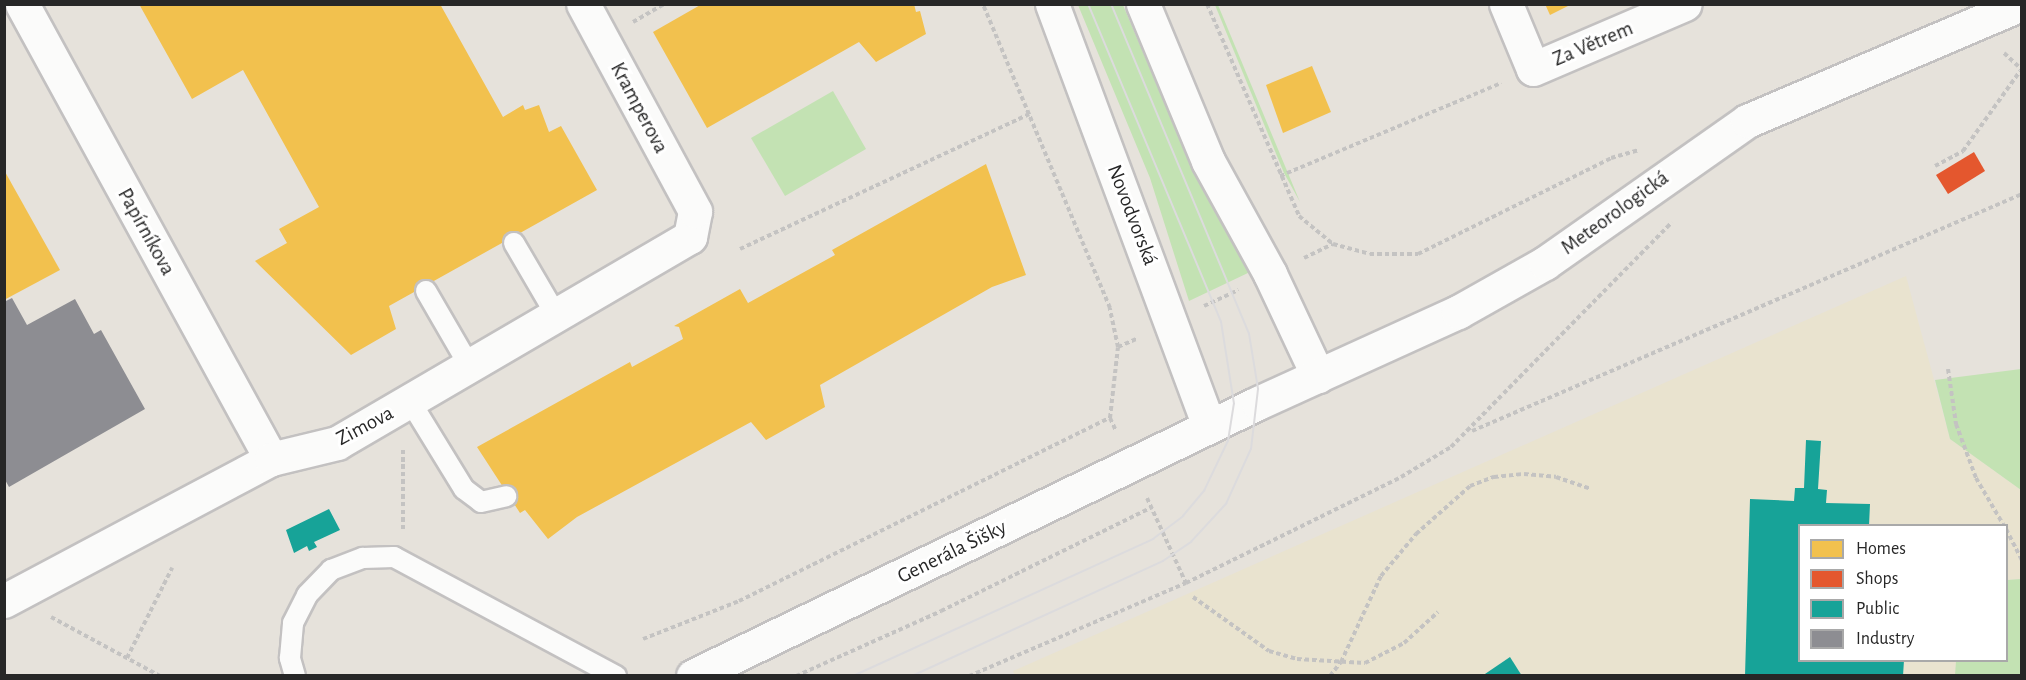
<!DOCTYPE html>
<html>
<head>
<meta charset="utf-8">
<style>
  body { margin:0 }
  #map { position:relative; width:2026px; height:680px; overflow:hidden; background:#e6e2db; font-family:"Alegreya Sans",sans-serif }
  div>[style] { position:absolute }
  .education>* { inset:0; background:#e9e3cf }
  .green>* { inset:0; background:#c3e2b3 }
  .homes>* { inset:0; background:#f2c14e }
  .shops>* { inset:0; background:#e4572e }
  .public>* { inset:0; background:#17a398 }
  .industry>* { inset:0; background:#8d8d92 }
  .path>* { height:4px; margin-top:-2px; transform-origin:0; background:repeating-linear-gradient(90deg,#c4c3c2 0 4.5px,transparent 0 7.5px) }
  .roads { filter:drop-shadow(2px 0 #c3c1c1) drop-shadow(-2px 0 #c3c1c1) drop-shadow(0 2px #c3c1c1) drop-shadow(0 -2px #c3c1c1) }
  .service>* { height:20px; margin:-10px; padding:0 10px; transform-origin:10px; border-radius:10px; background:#fbfbfa }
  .minor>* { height:33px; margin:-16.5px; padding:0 16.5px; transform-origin:16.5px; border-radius:16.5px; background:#fbfbfa }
  .secondary>* { height:33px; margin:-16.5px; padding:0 16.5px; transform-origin:16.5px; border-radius:16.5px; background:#fbfbfa }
  .tram>* { height:1.5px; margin:-0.75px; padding:0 0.75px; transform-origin:0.75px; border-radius:0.75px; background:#dcdbdd }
  span { translate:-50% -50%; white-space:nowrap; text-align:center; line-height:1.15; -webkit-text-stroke:6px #fff; paint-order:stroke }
  .street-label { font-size:21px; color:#272727 }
  .frame { position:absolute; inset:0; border:6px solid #272727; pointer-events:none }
  .legend { position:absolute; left:1798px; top:524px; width:210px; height:138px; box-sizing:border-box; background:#fff; border:2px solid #a9a9a9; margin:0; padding:8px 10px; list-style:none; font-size:18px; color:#272727 }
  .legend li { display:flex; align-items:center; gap:12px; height:30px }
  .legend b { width:30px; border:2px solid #a9a9a9 }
</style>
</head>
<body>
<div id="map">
  <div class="education">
    <div style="clip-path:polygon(1906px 276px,1950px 439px,2021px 490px,2021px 579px,2007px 580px,2006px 526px,1800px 526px,1800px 660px,1956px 661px,1955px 675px,1015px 676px,1013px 671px)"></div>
  </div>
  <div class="green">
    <div style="clip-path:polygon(1078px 5px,1123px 5px,1190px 163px,1250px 272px,1189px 301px,1150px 178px)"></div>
    <div style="clip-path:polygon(1215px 5px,1218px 5px,1300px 202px,1284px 173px)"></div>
    <div style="clip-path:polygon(833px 91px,866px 149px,785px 196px,751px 138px)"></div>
    <div style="clip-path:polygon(2021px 369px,2022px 369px,2021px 490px,1950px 439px,1935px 380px)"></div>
    <div style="clip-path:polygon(2021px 579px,2021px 675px,1955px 675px,1956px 661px,2006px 660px,2007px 580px)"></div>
  </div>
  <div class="homes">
    <div style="clip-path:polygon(139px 4px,440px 4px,503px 117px,523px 105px,525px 110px,539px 105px,549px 132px,561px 126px,597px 190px,389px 306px,396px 329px,351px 355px,255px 261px,287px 243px,279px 229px,319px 207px,243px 70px,192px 99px)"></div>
    <div style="clip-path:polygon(702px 4px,914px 4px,916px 12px,920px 11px,926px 34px,876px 62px,859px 42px,707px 128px,653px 32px)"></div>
    <div style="clip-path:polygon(1545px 4px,1572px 4px,1550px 15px)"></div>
    <div style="clip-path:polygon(1312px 66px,1331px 112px,1283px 133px,1266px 85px)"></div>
    <div style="clip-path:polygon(986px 164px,1026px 275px,992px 287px,820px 385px,825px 407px,766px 440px,751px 422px,577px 517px,548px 539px,525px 510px,520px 513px,477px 447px,630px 362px,632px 367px,683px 339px,679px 327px,674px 326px,740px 289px,748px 303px,835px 255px,832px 250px)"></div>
    <div style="clip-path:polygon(4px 170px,60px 270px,4px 300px)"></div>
  </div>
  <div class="shops">
    <div style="clip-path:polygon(1974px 152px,1985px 171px,1948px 194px,1936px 175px)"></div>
  </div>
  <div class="public">
    <div style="clip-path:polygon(1806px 440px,1821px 441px,1818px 489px,1827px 490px,1826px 503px,1870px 504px,1869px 526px,1800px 526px,1800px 660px,1904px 660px,1903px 676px,1745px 676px,1750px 499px,1794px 501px,1795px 488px,1804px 488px)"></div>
    <div style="clip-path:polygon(329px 509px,340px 530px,314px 542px,317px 547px,309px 551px,307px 546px,294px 553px,286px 530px)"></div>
    <div style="clip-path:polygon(1510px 657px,1522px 676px,1482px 676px)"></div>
  </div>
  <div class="industry">
    <div style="clip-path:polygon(12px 298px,27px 325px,75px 299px,94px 334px,101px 330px,145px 409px,9px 487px,4px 478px,4px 302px)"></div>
  </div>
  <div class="path">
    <div style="left:1207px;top:4px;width:231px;rotate:66.5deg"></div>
    <div style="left:1299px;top:216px;width:44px;rotate:39.5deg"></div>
    <div style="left:1333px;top:244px;width:38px;rotate:15deg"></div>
    <div style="left:1370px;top:254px;width:48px"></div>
    <div style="left:1418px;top:254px;width:216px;rotate:-26.4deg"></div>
    <div style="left:1611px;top:158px;width:29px;rotate:-16deg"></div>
    <div style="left:633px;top:22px;width:36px;rotate:-30deg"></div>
    <div style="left:2004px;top:53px;width:25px;rotate:43deg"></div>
    <div style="left:1935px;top:166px;width:32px;rotate:-28deg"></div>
    <div style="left:1963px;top:151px;width:98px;rotate:-54.5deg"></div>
    <div style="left:1280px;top:176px;width:240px;rotate:-22.8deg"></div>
    <div style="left:740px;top:249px;width:319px;rotate:-25deg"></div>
    <div style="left:1304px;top:258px;width:32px;rotate:-26deg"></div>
    <div style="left:1204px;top:306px;width:38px;rotate:-25deg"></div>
    <div style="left:1118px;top:347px;width:22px;rotate:-24deg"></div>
    <div style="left:1948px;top:369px;width:56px;rotate:81.7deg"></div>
    <div style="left:1956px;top:424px;width:58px;rotate:69.7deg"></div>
    <div style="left:1976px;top:478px;width:56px;rotate:59.7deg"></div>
    <div style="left:1110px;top:418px;width:14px;rotate:65deg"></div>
    <div style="left:1472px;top:431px;width:599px;rotate:-23.31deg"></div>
    <div style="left:1147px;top:498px;width:94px;rotate:65.4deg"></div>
    <div style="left:403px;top:529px;width:79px;rotate:-90deg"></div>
    <div style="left:2006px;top:529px;width:35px;rotate:63deg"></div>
    <div style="left:1193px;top:597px;width:93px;rotate:35.4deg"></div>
    <div style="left:1269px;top:651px;width:29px;rotate:16deg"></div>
    <div style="left:1297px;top:659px;width:68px;rotate:3.4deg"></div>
    <div style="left:1365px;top:663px;width:44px;rotate:-27.1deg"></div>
    <div style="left:1404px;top:643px;width:46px;rotate:-42.4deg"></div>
    <div style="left:51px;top:617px;width:124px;rotate:28.4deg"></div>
    <div style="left:643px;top:639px;width:103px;rotate:-21.6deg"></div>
    <div style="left:739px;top:601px;width:414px;rotate:-26.3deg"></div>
    <div style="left:1110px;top:418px;width:71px;rotate:-83.6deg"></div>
    <div style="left:1118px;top:347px;width:40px;rotate:-102deg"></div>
    <div style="left:1110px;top:308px;width:329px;rotate:-112.7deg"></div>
    <div style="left:127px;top:658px;width:101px;rotate:-63.4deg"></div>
    <div style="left:796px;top:676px;width:159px;rotate:-24.1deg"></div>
    <div style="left:941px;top:611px;width:235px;rotate:-26.2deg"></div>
    <div style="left:969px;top:676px;width:236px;rotate:-23.2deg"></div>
    <div style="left:1186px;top:583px;width:240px;rotate:-26.2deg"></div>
    <div style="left:1401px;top:477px;width:58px;rotate:-31deg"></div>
    <div style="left:1451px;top:447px;width:315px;rotate:-45.5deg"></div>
    <div style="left:1330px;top:676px;width:18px;rotate:-52deg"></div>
    <div style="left:1341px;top:662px;width:95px;rotate:-65.1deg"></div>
    <div style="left:1381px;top:576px;width:55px;rotate:-50.2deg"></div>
    <div style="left:1416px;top:534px;width:72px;rotate:-41.6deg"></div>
    <div style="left:1470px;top:486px;width:26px;rotate:-21deg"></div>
    <div style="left:1494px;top:477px;width:30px;rotate:-6deg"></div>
    <div style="left:1524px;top:474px;width:32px;rotate:5deg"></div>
    <div style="left:1556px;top:477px;width:36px;rotate:19deg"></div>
  </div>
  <div class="roads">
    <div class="service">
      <div style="left:514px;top:243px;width:83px;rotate:59.7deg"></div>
      <div style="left:426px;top:291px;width:88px;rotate:59.9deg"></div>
      <div style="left:410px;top:401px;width:103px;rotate:58.5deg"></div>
      <div style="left:464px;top:489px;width:21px;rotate:37deg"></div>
      <div style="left:481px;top:502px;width:26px;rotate:-13deg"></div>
      <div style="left:295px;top:676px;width:19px;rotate:-106deg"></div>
      <div style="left:290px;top:658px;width:35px;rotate:-85deg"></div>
      <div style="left:293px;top:623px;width:31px;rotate:-63deg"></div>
      <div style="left:307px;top:595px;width:35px;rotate:-46deg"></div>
      <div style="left:331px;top:570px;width:34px;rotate:-21deg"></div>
      <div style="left:363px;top:558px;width:31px;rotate:-2deg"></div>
      <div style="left:394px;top:557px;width:252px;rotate:28.2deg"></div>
    </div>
    <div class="minor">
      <div style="left:22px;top:4px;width:519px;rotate:61.31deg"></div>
      <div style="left:1506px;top:4px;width:70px;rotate:67.4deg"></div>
      <div style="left:1533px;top:69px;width:165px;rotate:-23.2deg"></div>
      <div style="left:4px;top:601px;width:302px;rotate:-28deg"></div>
      <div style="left:271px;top:459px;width:68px;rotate:-13.6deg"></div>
      <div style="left:337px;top:443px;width:409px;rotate:-30.3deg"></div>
      <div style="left:690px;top:237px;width:26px;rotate:-79deg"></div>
      <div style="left:695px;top:211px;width:235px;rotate:-118.4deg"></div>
    </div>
    <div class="secondary">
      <div style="left:1052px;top:4px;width:450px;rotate:69.6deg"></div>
      <div style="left:1143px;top:4px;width:170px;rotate:67.5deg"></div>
      <div style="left:1208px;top:161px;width:129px;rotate:61.2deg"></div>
      <div style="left:1270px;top:274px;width:113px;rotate:64.8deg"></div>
      <div style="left:693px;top:676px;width:627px;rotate:-25.79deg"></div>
      <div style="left:1258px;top:403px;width:220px;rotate:-24.5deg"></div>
      <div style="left:1458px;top:312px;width:100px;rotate:-29.4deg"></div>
      <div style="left:1545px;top:263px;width:247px;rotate:-35.1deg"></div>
      <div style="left:1747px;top:121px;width:298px;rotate:-23.1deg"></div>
    </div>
  </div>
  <div class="tram">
    <div style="left:853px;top:676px;width:330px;rotate:-24.5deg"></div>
    <div style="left:1153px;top:539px;width:38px;rotate:-37deg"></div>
    <div style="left:1183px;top:516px;width:33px;rotate:-50deg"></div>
    <div style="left:1204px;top:491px;width:55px;rotate:-64.4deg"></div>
    <div style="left:1228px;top:441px;width:37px;rotate:-81deg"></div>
    <div style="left:1234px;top:404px;width:83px;rotate:-99deg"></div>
    <div style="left:1221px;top:322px;width:345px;rotate:-112.7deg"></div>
    <div style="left:912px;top:676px;width:276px;rotate:-24.6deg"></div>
    <div style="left:1163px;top:561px;width:34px;rotate:-34deg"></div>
    <div style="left:1191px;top:542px;width:52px;rotate:-47.4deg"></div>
    <div style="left:1226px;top:504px;width:60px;rotate:-65.6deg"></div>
    <div style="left:1251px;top:449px;width:60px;rotate:-83.3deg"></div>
    <div style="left:1258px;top:389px;width:56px;rotate:-99.3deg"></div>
    <div style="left:1249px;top:334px;width:358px;rotate:-112.7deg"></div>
  </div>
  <div class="street-label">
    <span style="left:1593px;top:44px;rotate:-23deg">Za Větrem</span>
    <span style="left:639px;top:108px;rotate:62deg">Kramperova</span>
    <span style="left:1615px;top:213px;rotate:-36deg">Meteorologická</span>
    <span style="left:1132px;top:215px;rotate:69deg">Novodvorská</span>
    <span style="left:146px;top:232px;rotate:61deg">Papírníkova</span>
    <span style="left:365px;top:426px;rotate:-28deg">Zimova</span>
    <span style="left:952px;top:552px;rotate:-26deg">Generála Šišky</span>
  </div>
  <div class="frame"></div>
  <ul class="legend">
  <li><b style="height:16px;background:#f2c14e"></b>Homes</li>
  <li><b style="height:16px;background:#e4572e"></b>Shops</li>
  <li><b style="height:16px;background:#17a398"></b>Public</li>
  <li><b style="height:16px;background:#8d8d92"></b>Industry</li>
  </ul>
</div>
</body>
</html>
